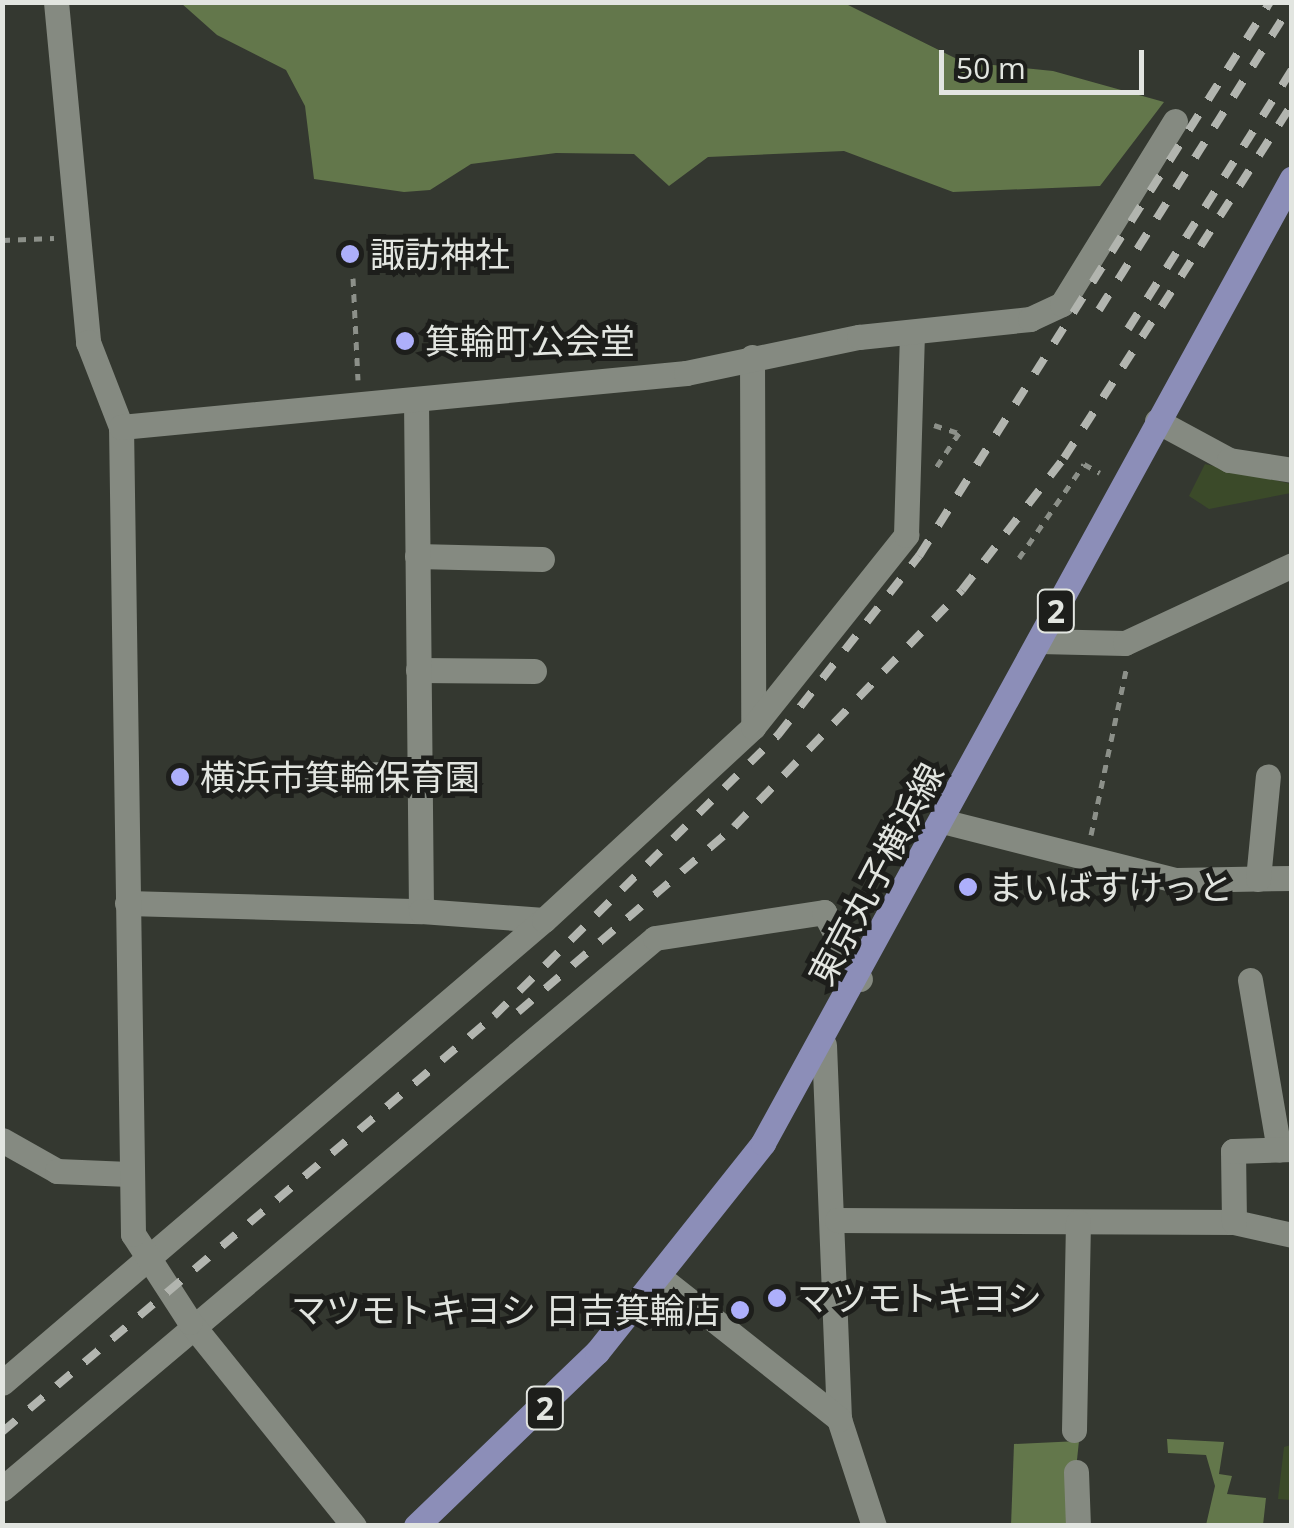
<!DOCTYPE html>
<html>
<head>
<meta charset="utf-8">
<style>
  body { margin:0 }
  #map { position:relative; width:1294px; height:1528px; overflow:hidden; background:#343830; font-family:"Open Sans","Noto Sans JP",sans-serif }
  div>[style] { position:absolute }
  .green>* { inset:0; background:#3b4a29 }
  .forest>* { inset:0; background:#63774b }
  .path>* { height:5px; margin-top:-2.5px; transform-origin:0; background:repeating-linear-gradient(90deg,#8c9089 0 8px,transparent 0 16px) }
  .minor>* { height:25px; margin:-12.5px; padding:0 12.5px; transform-origin:12.5px; border-radius:12.5px; background:#858a81 }
  .major>* { height:25px; margin:-12.5px; padding:0 12.5px; transform-origin:12.5px; border-radius:12.5px; background:#8c8eb8 }
  .rail>* { height:8px; margin-top:-4px; transform-origin:0; background:repeating-linear-gradient(90deg,#b2b5af 0 18px,transparent 0 36px) }
  .dots>* { width:28px; height:28px; translate:-50% -50%; box-sizing:border-box; border:5px solid #1d1e1b; border-radius:50% }
  span { translate:-50% -50%; white-space:nowrap; text-align:center; line-height:1.15; -webkit-text-stroke:10px #1d1e1b; paint-order:stroke }
  .shield-label span { padding:2px 8px; background:#1d1e1b; border:2px solid; border-radius:8px; -webkit-text-stroke-width:0 }
  .shield-label { font-size:32px; color:#e2e5e0; font-weight:700 }
  .poi-label { font-size:35px; color:#e2e5e0 }
  .left { translate:0 -50%; text-align:left }
  .right { translate:-100% -50%; text-align:right }
  .street-label { font-size:35px; color:#e2e5e0 }
  .frame { position:absolute; inset:0; border:5px solid #e2e5e0; pointer-events:none }
  .scale { position:absolute; left:939px; top:50px; width:205px; height:45px; box-sizing:border-box; border:5px solid #e2e5e0; border-top:0; padding-left:12px; font-size:30px; line-height:35px; white-space:nowrap; color:#e2e5e0; -webkit-text-stroke:8px #1d1e1b; paint-order:stroke }
</style>
</head>
<body>
<div id="map">
  <div class="green">
    <div style="clip-path:polygon(1205px 464px,1291px 484px,1291px 493px,1209px 509px,1189px 496px)"></div>
    <div style="clip-path:polygon(1291px 1445px,1291px 1500px,1278px 1499px,1284px 1447px)"></div>
  </div>
  <div class="forest">
    <div style="clip-path:polygon(181px 3px,844px 3px,963px 62px,1053px 71px,1164px 102px,1100px 186px,953px 192px,844px 151px,708px 157px,669px 186px,634px 154px,556px 153px,471px 164px,430px 190px,404px 192px,314px 179px,305px 106px,286px 70px,217px 35px)"></div>
    <div style="clip-path:polygon(1167px 1439px,1224px 1442px,1219px 1474px,1232px 1476px,1227px 1494px,1266px 1498px,1263px 1525px,1206px 1525px,1215px 1486px,1206px 1455px,1168px 1453px)"></div>
    <div style="clip-path:polygon(1079px 1441px,1070px 1525px,1011px 1526px,1014px 1444px)"></div>
  </div>
  <div class="path">
    <div style="left:2px;top:240px;width:52px;rotate:-2.2deg"></div>
    <div style="left:353px;top:278px;width:102px;rotate:87.2deg"></div>
    <div style="left:934px;top:425px;width:26px;rotate:18deg"></div>
    <div style="left:959px;top:433px;width:43px;rotate:123.7deg"></div>
    <div style="left:1019px;top:558px;width:114px;rotate:-55.3deg"></div>
    <div style="left:1084px;top:464px;width:18px;rotate:29deg"></div>
    <div style="left:1091px;top:835px;width:173px;rotate:-78deg"></div>
  </div>
  <div class="minor">
    <div style="left:56px;top:2px;width:342px;rotate:84.6deg"></div>
    <div style="left:88px;top:342px;width:91px;rotate:68.8deg"></div>
    <div style="left:752px;top:357px;width:370px;rotate:89.8deg"></div>
    <div style="left:1157px;top:421px;width:82px;rotate:28.4deg"></div>
    <div style="left:1229px;top:460px;width:64px;rotate:9deg"></div>
    <div style="left:417px;top:556px;width:125px;rotate:1.4deg"></div>
    <div style="left:1039px;top:641px;width:86px;rotate:1.3deg"></div>
    <div style="left:1125px;top:643px;width:184px;rotate:-25deg"></div>
    <div style="left:418px;top:670px;width:116px;rotate:0.5deg"></div>
    <div style="left:283px;top:775px;width:136px;rotate:-0.4deg"></div>
    <div style="left:942px;top:821px;width:241px;rotate:14.2deg"></div>
    <div style="left:1176px;top:880px;width:116px;rotate:-1deg"></div>
    <div style="left:1258px;top:879px;width:103px;rotate:-84.5deg"></div>
    <div style="left:127px;top:903px;width:294px;rotate:1.6deg"></div>
    <div style="left:421px;top:911px;width:511px;rotate:-90.56deg"></div>
    <div style="left:421px;top:911px;width:123px;rotate:4.2deg"></div>
    <div style="left:1250px;top:980px;width:172px;rotate:80.3deg"></div>
    <div style="left:824px;top:1045px;width:374px;rotate:87.7deg"></div>
    <div style="left:839px;top:1419px;width:113px;rotate:71.9deg"></div>
    <div style="left:2px;top:1140px;width:63px;rotate:29.4deg"></div>
    <div style="left:57px;top:1171px;width:72px;rotate:2.4deg"></div>
    <div style="left:837px;top:1220px;width:397px;rotate:0.3deg"></div>
    <div style="left:1234px;top:1222px;width:59px;rotate:12.6deg"></div>
    <div style="left:1234px;top:1222px;width:71px;rotate:-90.8deg"></div>
    <div style="left:1233px;top:1151px;width:59px;rotate:-1.9deg"></div>
    <div style="left:662px;top:1279px;width:226px;rotate:38.3deg"></div>
    <div style="left:2px;top:1383px;width:713px;rotate:-40.51deg"></div>
    <div style="left:544px;top:920px;width:284px;rotate:-42.7deg"></div>
    <div style="left:753px;top:727px;width:246px;rotate:-51.4deg"></div>
    <div style="left:906px;top:535px;width:202px;rotate:-88.3deg"></div>
    <div style="left:1074px;top:1430px;width:208px;rotate:-88.9deg"></div>
    <div style="left:1076px;top:1472px;width:54px;rotate:87.9deg"></div>
    <div style="left:2px;top:1489px;width:854px;rotate:-40.16deg"></div>
    <div style="left:655px;top:938px;width:171px;rotate:-8.7deg"></div>
    <div style="left:824px;top:912px;width:76px;rotate:61.8deg"></div>
    <div style="left:354px;top:1526px;width:262px;rotate:-128.8deg"></div>
    <div style="left:190px;top:1322px;width:105px;rotate:-122.9deg"></div>
    <div style="left:133px;top:1234px;width:807px;rotate:-90.85deg"></div>
    <div style="left:121px;top:427px;width:568px;rotate:-5.46deg"></div>
    <div style="left:686px;top:373px;width:177px;rotate:-11.8deg"></div>
    <div style="left:859px;top:337px;width:172px;rotate:-6deg"></div>
    <div style="left:1030px;top:319px;width:35px;rotate:-25deg"></div>
    <div style="left:1062px;top:304px;width:215px;rotate:-58.3deg"></div>
  </div>
  <div class="major">
    <div style="left:416px;top:1526px;width:251px;rotate:-43.9deg"></div>
    <div style="left:597px;top:1352px;width:267px;rotate:-51.5deg"></div>
    <div style="left:763px;top:1143px;width:1100px;rotate:-61.27deg"></div>
  </div>
  <div class="rail">
    <div style="left:1099px;top:310px;width:363px;rotate:-57.8deg"></div>
    <div style="left:1128px;top:329px;width:307px;rotate:-57.7deg"></div>
    <div style="left:518px;top:1012px;width:284px;rotate:-40.6deg"></div>
    <div style="left:734px;top:827px;width:329px;rotate:-46.1deg"></div>
    <div style="left:962px;top:590px;width:167px;rotate:-52.3deg"></div>
    <div style="left:1064px;top:458px;width:421px;rotate:-57.2deg"></div>
    <div style="left:2px;top:1432px;width:644px;rotate:-40.22deg"></div>
    <div style="left:494px;top:1016px;width:400px;rotate:-44.7deg"></div>
    <div style="left:778px;top:735px;width:228px;rotate:-51.8deg"></div>
    <div style="left:919px;top:556px;width:656px;rotate:-57.64deg"></div>
  </div>
  <div class="dots">
    <div style="left:350px;top:254px;background:#adaffb"></div>
    <div style="left:405px;top:341px;background:#adaffb"></div>
    <div style="left:180px;top:777px;background:#adaffb"></div>
    <div style="left:968px;top:887px;background:#adaffb"></div>
    <div style="left:777px;top:1298px;background:#adaffb"></div>
    <div style="left:740px;top:1310px;background:#adaffb"></div>
  </div>
  <div class="shield-label">
    <span style="left:1056px;top:611px">2</span>
    <span style="left:545px;top:1408px">2</span>
  </div>
  <div class="poi-label">
    <span class="left" style="left:370px;top:254px">諏訪神社</span>
    <span class="left" style="left:425px;top:341px">箕輪町公会堂</span>
    <span class="left" style="left:200px;top:777px">横浜市箕輪保育園</span>
    <span class="left" style="left:988px;top:887px">まいばすけっと</span>
    <span class="left" style="left:797px;top:1298px">マツモトキヨシ</span>
    <span class="right" style="left:720px;top:1310px">マツモトキヨシ 日吉箕輪店</span>
  </div>
  <div class="street-label">
    <span style="left:876px;top:874px;rotate:-62deg">東京丸子横浜線</span>
  </div>
  <div class="frame"></div>
  <div class="scale">50 m</div>
</div>
</body>
</html>
